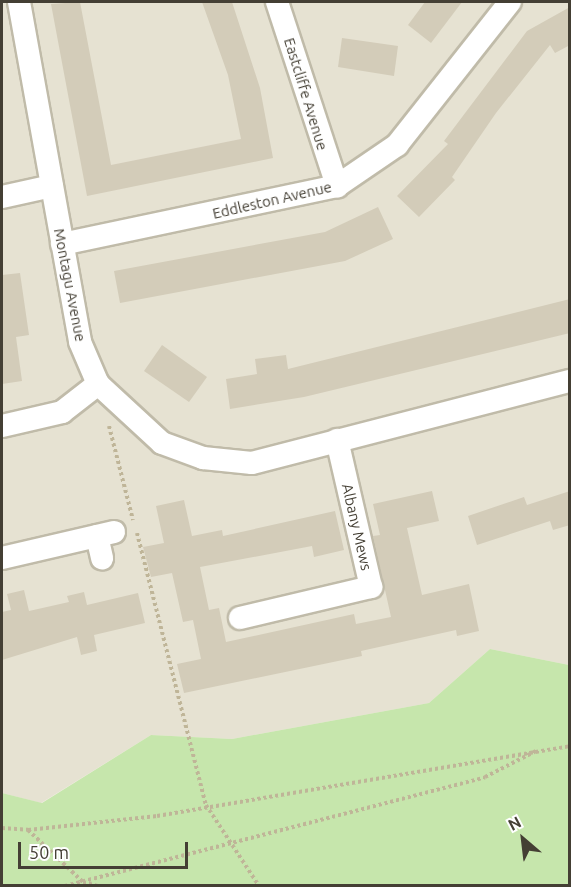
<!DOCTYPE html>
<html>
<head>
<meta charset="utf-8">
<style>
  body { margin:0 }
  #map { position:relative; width:571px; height:887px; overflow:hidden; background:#f2efe4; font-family:Ubuntu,sans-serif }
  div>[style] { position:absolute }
  .residential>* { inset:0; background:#e6e2d2 }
  .green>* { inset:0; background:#c6e6ac }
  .building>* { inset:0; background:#d3ccb9 }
  .path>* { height:4px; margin-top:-2px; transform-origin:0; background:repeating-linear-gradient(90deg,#bfb598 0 3px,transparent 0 6px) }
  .roads { filter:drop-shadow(2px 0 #c0bba9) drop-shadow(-2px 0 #c0bba9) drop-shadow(0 2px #c0bba9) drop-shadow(0 -2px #c0bba9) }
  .street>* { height:22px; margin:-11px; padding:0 11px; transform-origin:11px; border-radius:11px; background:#fff }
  span { translate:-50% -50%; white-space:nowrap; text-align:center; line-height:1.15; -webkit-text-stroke:4.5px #fff; paint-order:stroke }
  .street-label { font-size:15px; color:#443f34 }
  .frame { position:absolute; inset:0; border:3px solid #443f34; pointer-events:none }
  .north { position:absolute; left:493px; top:809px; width:60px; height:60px; -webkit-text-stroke:4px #fff; paint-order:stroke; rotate:332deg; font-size:16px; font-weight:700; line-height:24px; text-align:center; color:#443f34 }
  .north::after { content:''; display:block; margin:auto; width:21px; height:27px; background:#443f34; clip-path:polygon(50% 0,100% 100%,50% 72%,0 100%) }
  .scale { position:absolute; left:18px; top:842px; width:170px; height:27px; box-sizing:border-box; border:3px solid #443f34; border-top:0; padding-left:8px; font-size:18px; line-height:21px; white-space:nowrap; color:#443f34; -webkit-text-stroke:4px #fff; paint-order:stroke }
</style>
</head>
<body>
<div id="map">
  <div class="residential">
    <div style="clip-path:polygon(2px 2px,569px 2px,569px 665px,490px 649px,429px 703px,232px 739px,151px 735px,41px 803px,2px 793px)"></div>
  </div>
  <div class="green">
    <div style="clip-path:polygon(490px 649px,569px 665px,569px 885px,2px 885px,2px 793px,42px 803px,151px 735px,232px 739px,429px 703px)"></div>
  </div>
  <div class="building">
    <div style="clip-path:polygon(80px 2px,111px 165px,241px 139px,228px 75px,202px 2px,232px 2px,260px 88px,273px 158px,87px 196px,51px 4px)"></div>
    <div style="clip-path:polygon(425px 2px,462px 2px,431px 43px,408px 25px)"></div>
    <div style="clip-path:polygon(570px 7px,570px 45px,555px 53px,550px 45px,496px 113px,452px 177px,455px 180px,419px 217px,397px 196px,448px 144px,444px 141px,527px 31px)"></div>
    <div style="clip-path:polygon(342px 38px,398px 46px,394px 76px,338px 67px)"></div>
    <div style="clip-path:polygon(378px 207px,393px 239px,345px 261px,120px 303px,114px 271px,325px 232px)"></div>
    <div style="clip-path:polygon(20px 273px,29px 335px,16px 337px,22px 381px,2px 384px,2px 275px)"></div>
    <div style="clip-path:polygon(570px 299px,570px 333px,304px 397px,230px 409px,226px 379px,257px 374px,255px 359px,286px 355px,288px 369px)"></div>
    <div style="clip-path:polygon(162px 345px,207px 377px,189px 402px,144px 371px)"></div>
    <div style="clip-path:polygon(432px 491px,439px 521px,407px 528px,422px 595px,469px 584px,479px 631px,457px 636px,456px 630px,361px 651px,362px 656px,184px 693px,177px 664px,201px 659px,193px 620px,183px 622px,172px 573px,151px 577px,143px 547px,164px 543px,156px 506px,184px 500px,192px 536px,222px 530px,223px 536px,335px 511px,344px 550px,314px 557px,312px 546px,200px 567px,209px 610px,219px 608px,226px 642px,354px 614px,356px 624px,391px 617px,373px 536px,380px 535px,373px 504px)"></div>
    <div style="clip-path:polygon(570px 491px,570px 525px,553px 530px,550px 521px,477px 545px,468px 516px,524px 497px,527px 505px)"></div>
    <div style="clip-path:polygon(24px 590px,29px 611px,69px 602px,67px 596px,84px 592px,87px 605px,138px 593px,145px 623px,94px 635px,97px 651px,81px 655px,77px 637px,2px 660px,2px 612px,11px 610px,7px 594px)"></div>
  </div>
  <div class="path">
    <div style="left:109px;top:426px;width:97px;rotate:75.7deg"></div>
    <div style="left:137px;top:533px;width:281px;rotate:75.8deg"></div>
    <div style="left:206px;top:805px;width:97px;rotate:56.8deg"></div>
    <div style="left:2px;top:828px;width:26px;rotate:4deg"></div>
    <div style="left:28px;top:830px;width:130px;rotate:-6.2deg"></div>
    <div style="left:157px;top:816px;width:419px;rotate:-9.6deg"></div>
    <div style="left:28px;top:830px;width:76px;rotate:43.4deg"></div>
    <div style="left:83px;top:882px;width:16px;rotate:15deg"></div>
    <div style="left:65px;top:886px;width:434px;rotate:-14.5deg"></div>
    <div style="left:485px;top:777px;width:57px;rotate:-27deg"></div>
  </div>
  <div class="roads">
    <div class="street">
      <div style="left:19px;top:2px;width:345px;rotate:79.8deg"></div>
      <div style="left:80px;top:342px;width:46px;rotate:66.8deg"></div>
      <div style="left:98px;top:384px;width:87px;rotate:42.7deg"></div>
      <div style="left:162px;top:443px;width:44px;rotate:20.1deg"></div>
      <div style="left:203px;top:458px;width:49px;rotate:5.8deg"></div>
      <div style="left:252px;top:463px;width:328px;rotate:-14.5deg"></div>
      <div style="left:277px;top:2px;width:194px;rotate:71.9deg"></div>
      <div style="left:2px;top:197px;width:51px;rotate:-12.4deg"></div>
      <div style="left:62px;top:244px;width:281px;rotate:-11.9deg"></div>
      <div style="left:337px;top:186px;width:73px;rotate:-34.3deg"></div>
      <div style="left:397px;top:145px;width:182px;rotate:-51.7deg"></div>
      <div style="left:2px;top:426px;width:62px;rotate:-13.1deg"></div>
      <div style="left:62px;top:412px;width:46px;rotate:-37.9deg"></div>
      <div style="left:97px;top:536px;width:23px;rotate:77deg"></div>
      <div style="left:2px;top:558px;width:115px;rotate:-13.1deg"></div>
      <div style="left:240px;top:618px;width:135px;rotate:-13.3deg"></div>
      <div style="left:371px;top:587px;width:151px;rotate:-103deg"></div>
    </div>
  </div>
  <div class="street-label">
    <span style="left:306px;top:94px;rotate:73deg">Eastcliffe Avenue</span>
    <span style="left:272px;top:200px;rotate:-13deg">Eddleston Avenue</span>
    <span style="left:70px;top:285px;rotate:79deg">Montagu Avenue</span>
    <span style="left:357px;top:527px;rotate:77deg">Albany Mews</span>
  </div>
  <div class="frame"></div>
  <div class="north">N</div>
  <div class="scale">50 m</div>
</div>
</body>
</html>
